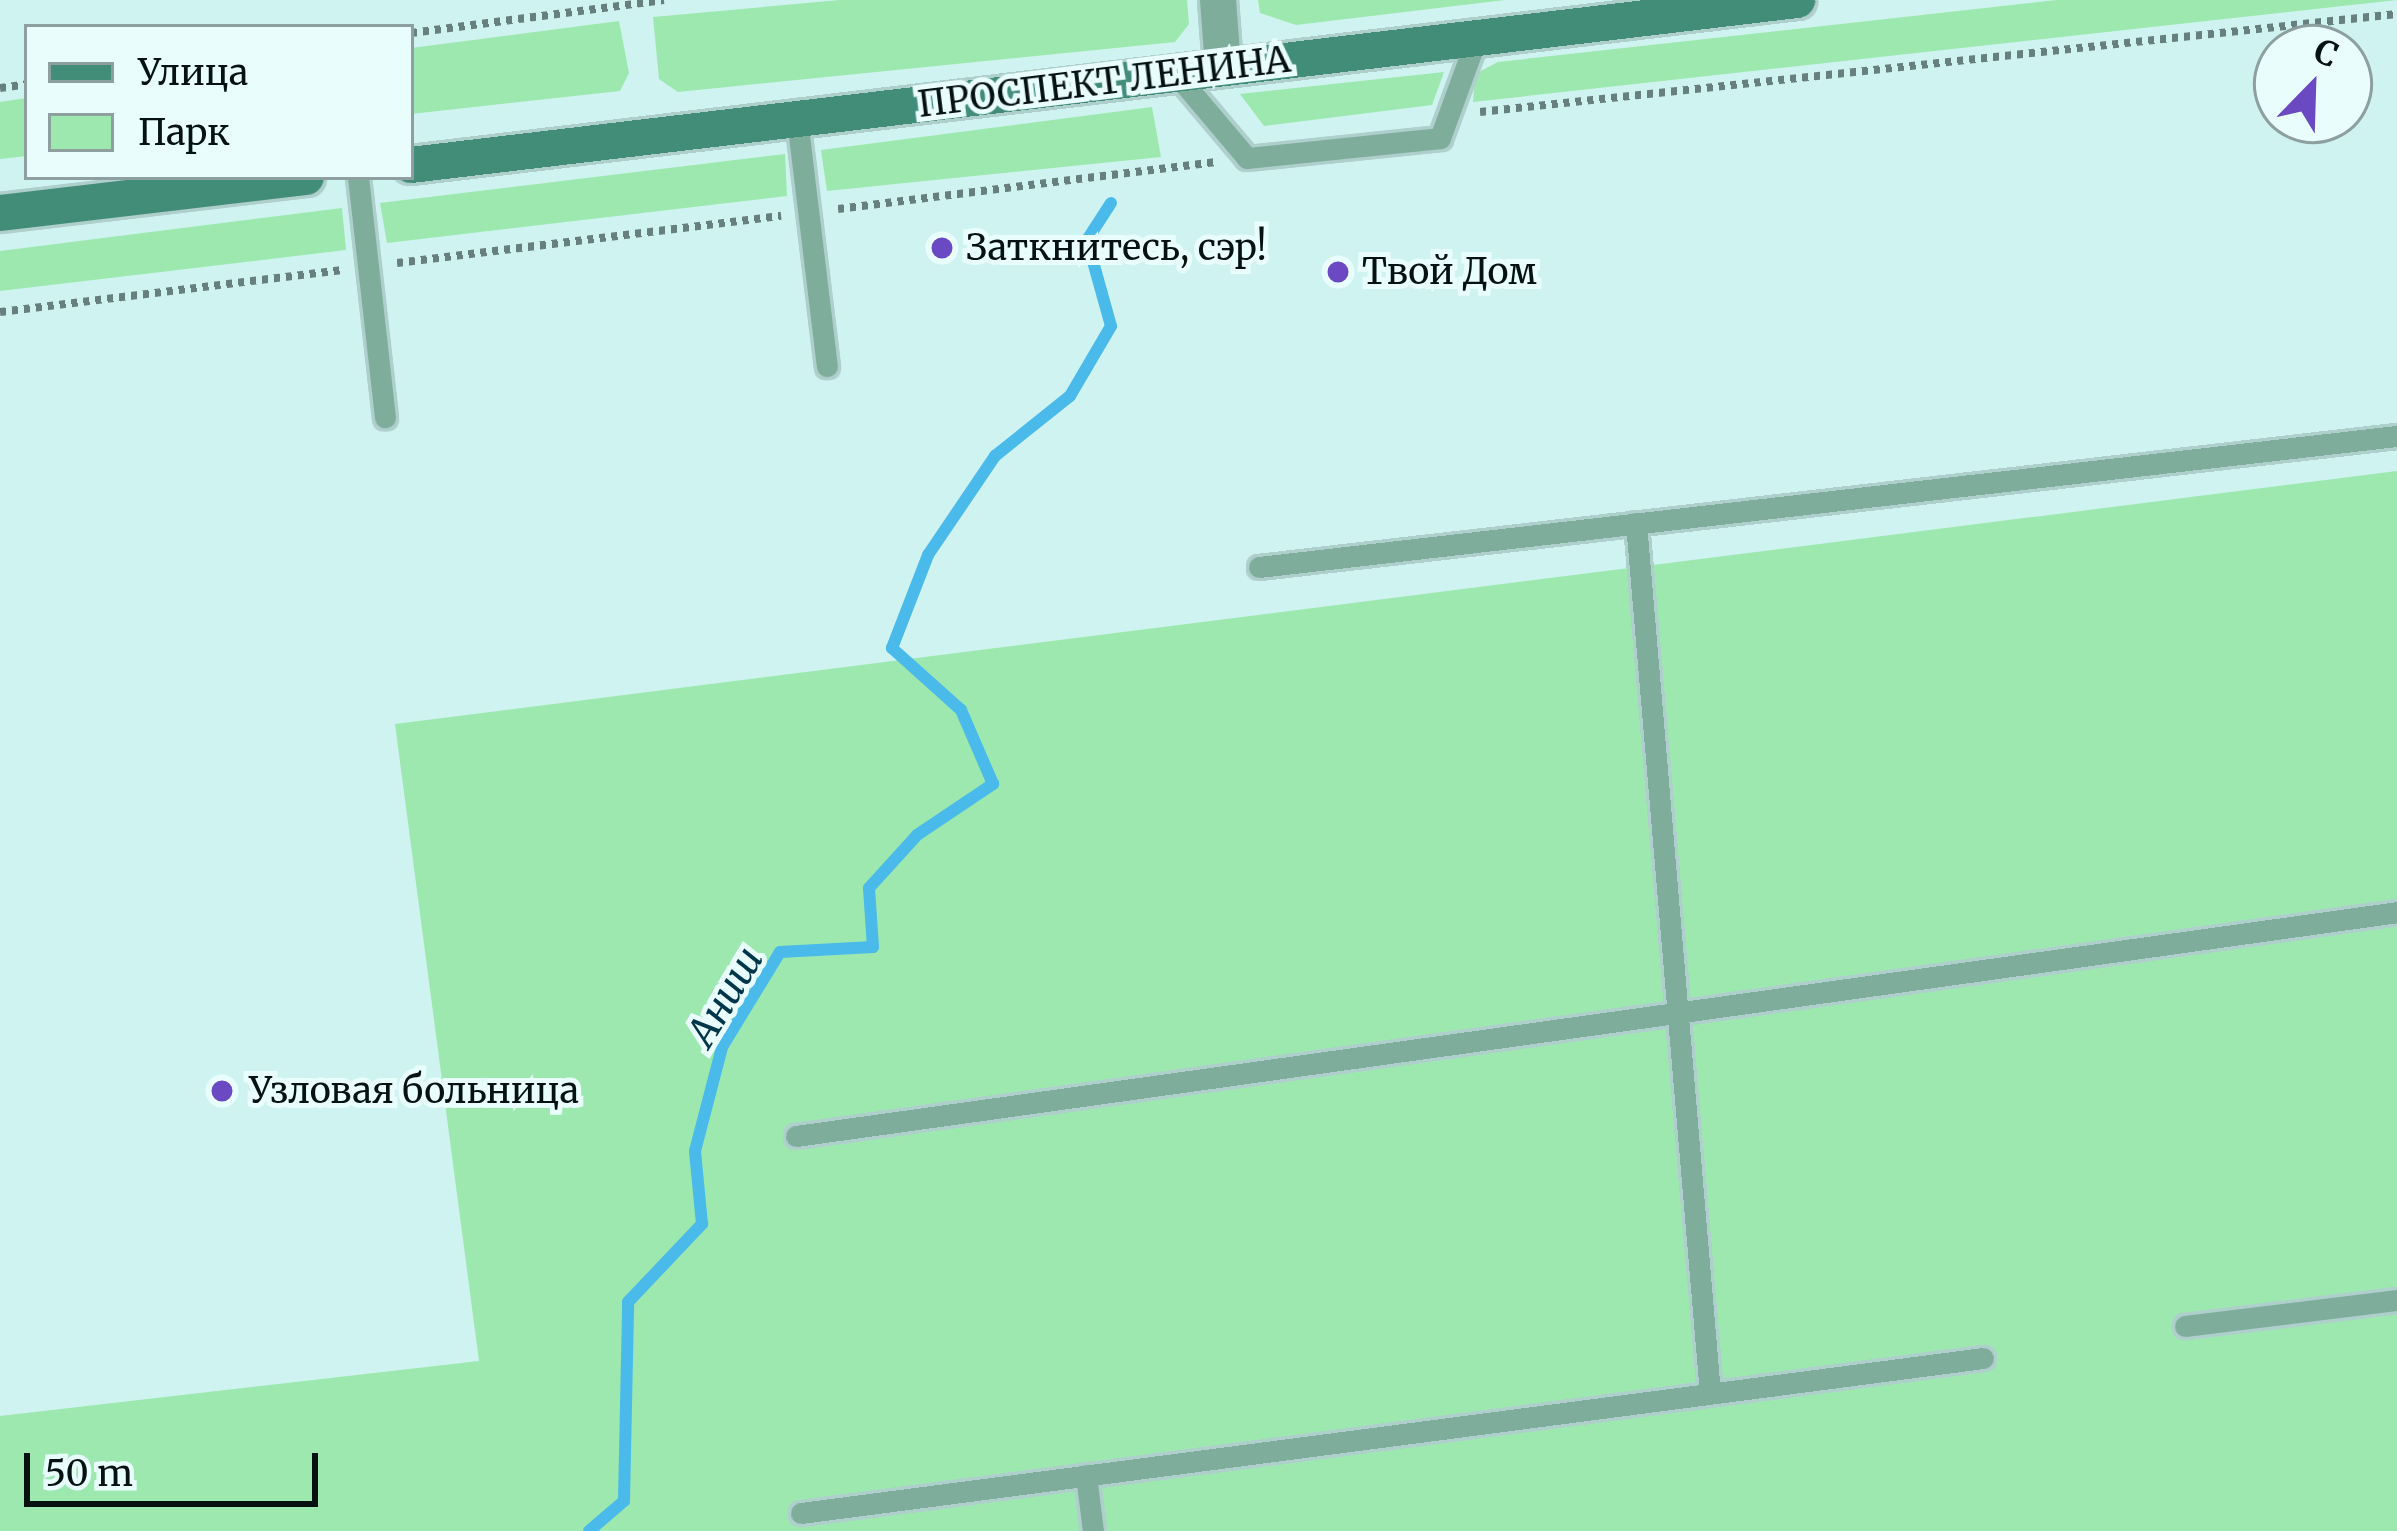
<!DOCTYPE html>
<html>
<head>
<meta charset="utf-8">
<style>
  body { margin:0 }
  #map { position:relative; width:2397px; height:1531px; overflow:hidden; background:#cff3f1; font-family:Merriweather,serif }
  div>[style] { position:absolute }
  .green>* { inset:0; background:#9de8af }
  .stream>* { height:12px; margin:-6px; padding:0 6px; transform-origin:6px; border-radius:6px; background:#4abaeb }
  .path>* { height:8px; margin-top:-4px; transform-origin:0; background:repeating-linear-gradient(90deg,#677f7e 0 6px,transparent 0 12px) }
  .roads { filter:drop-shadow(3px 0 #afcfcd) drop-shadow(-3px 0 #afcfcd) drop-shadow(0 3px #afcfcd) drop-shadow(0 -3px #afcfcd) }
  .lane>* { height:21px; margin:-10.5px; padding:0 10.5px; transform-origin:10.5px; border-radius:10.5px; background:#7ead9c }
  .street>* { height:36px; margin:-18px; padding:0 18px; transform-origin:18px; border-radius:18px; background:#7ead9c }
  .secondary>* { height:36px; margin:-18px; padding:0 18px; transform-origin:18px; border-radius:18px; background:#428d77 }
  .dots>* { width:33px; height:33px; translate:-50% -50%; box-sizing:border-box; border:6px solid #e8fdfc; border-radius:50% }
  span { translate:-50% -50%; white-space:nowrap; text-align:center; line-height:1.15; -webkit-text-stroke:10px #e8fdfc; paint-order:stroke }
  .street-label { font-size:36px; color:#051211 }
  .poi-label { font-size:36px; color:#051211 }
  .left { translate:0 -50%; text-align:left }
  .water-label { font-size:39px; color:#013549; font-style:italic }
  .legend { position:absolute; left:24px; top:24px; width:390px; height:156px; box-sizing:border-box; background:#e8fdfc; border:3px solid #8d9f9e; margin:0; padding:15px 21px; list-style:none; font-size:36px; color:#051211 }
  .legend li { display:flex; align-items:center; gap:24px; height:60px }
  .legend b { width:60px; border:3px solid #8d9f9e }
  .north { position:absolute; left:2253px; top:24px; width:120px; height:120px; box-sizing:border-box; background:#e8fdfc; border:3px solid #8d9f9e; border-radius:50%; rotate:23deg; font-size:33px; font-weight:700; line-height:48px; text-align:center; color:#051211 }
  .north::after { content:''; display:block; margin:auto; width:42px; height:54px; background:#6a49c2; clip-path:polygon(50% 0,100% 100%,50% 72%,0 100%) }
  .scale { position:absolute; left:24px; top:1453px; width:294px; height:54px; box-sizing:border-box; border:6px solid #051211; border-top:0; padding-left:15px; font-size:36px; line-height:42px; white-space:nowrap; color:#051211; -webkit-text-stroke:9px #e8fdfc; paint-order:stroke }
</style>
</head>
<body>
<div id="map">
  <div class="green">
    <div style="clip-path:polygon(840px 0,1187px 0,1189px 24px,1175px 42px,678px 92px,659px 79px,653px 17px)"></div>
    <div style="clip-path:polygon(1258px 0,1505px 0,1296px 25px,1260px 13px)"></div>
    <div style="clip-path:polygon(2056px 0,2397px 0,1473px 102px,1475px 74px,1498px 62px)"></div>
    <div style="clip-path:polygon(619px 21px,629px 73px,620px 91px,411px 114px,411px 48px)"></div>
    <div style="clip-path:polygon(1444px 72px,1432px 105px,1264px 126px,1240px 94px)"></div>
    <div style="clip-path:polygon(27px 98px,27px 156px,0 159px,0 102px)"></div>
    <div style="clip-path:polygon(1152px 107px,1161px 157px,827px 191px,821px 150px)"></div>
    <div style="clip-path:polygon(785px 154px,787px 196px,387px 243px,380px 203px)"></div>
    <div style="clip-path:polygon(342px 208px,346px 250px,0 291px,0 251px)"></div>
    <div style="clip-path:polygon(2397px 471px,2397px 1531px,0 1531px,0 1416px,479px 1361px,395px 724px)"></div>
  </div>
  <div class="stream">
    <div style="left:589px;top:1531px;width:46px;rotate:-40.6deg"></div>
    <div style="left:624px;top:1501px;width:199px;rotate:-88.8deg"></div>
    <div style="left:628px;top:1302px;width:108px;rotate:-46.5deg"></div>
    <div style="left:702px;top:1224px;width:73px;rotate:-95.5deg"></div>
    <div style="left:695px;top:1151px;width:107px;rotate:-75.4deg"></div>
    <div style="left:722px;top:1047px;width:111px;rotate:-58.6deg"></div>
    <div style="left:780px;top:952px;width:93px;rotate:-3.1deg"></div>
    <div style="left:873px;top:947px;width:59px;rotate:-93.9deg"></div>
    <div style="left:869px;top:888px;width:72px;rotate:-47.8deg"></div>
    <div style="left:917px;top:835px;width:92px;rotate:-33.9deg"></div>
    <div style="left:993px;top:784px;width:81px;rotate:-113.4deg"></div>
    <div style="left:961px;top:710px;width:93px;rotate:-138.1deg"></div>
    <div style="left:892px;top:648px;width:100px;rotate:-68.8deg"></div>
    <div style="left:928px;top:555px;width:120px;rotate:-55.9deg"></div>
    <div style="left:995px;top:456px;width:96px;rotate:-38.7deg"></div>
    <div style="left:1070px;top:396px;width:81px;rotate:-59.6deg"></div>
    <div style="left:1111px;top:326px;width:89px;rotate:-105.6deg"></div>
    <div style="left:1087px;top:240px;width:44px;rotate:-57deg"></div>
  </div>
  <div class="path">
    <div style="left:411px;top:33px;width:255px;rotate:-7.4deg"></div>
    <div style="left:0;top:88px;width:27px;rotate:-8deg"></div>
    <div style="left:1480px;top:112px;width:922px;rotate:-6.1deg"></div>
    <div style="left:838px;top:209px;width:381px;rotate:-7.1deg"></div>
    <div style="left:397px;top:263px;width:387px;rotate:-7deg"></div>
    <div style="left:0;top:312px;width:343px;rotate:-7deg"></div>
  </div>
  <div class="roads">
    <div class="lane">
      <div style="left:1176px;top:74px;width:110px;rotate:49.8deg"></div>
      <div style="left:1247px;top:158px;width:194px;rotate:-5.9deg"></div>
      <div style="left:1440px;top:138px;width:108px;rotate:-69.9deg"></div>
      <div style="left:797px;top:119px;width:249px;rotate:83.1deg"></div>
      <div style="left:358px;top:177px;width:242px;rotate:83.6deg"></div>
      <div style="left:1636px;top:523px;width:873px;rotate:85.14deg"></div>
      <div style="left:1259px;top:567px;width:1146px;rotate:-6.57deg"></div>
      <div style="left:796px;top:1136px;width:1617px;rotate:-7.96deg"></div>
      <div style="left:2185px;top:1326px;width:214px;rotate:-7deg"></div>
      <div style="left:1086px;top:1475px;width:56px;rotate:82.9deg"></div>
      <div style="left:801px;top:1513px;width:1192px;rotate:-7.47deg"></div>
    </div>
    <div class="street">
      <div style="left:1218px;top:0;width:66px;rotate:85.7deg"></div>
    </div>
    <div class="secondary">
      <div style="left:411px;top:165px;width:1396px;rotate:-6.79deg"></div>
      <div style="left:0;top:213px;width:308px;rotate:-6.7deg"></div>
    </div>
  </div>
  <div class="dots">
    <div style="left:942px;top:248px;background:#6a49c2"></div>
    <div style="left:1338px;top:272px;background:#6a49c2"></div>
    <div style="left:222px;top:1091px;background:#6a49c2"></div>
  </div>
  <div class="street-label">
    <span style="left:1104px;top:82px;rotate:-7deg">ПРОСПЕКТ ЛЕНИНА</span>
  </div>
  <div class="poi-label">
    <span class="left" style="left:966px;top:248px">Заткнитесь, сэр!</span>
    <span class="left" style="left:1362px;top:272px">Твой Дом</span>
    <span class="left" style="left:249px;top:1091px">Узловая больница</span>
  </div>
  <div class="water-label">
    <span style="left:726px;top:997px;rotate:-59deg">Аниш</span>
  </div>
  <ul class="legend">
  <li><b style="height:15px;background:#428d77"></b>Улица</li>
  <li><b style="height:33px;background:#9de8af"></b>Парк</li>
  </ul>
  <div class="north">С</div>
  <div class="scale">50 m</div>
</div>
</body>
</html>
